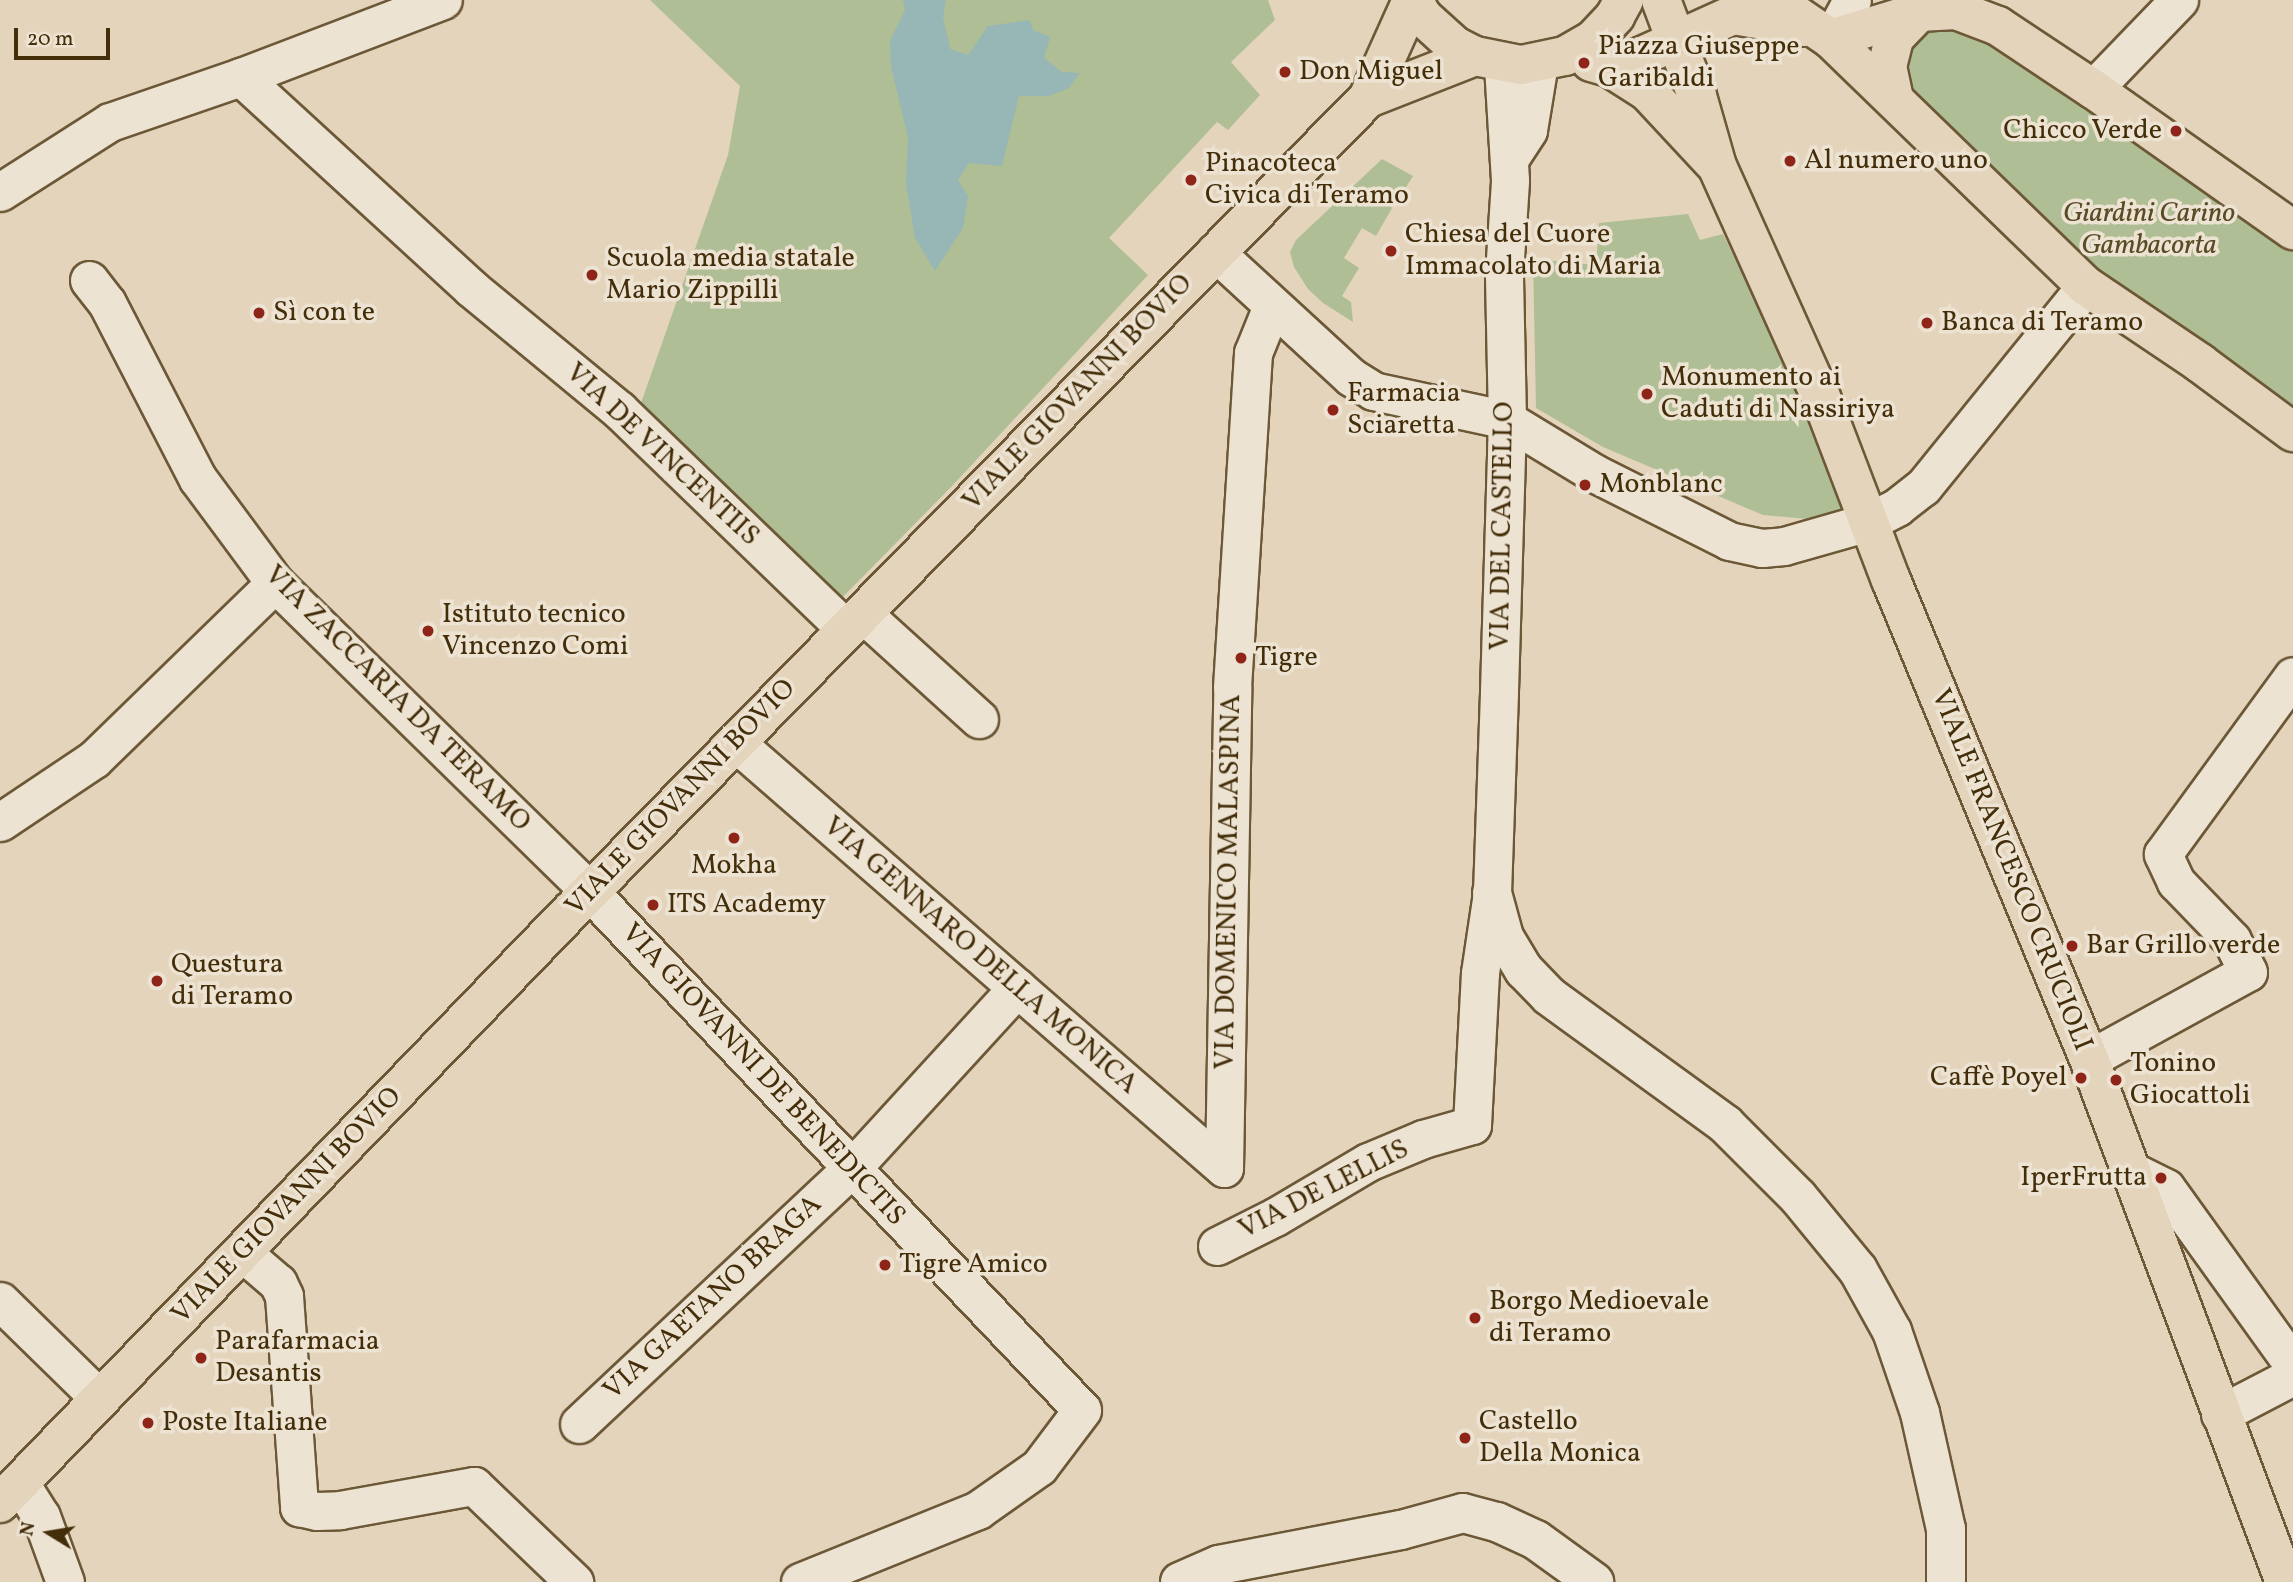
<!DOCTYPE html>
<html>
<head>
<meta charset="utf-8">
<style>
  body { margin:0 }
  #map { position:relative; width:2293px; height:1582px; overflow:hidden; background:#e4d4bc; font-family:Vollkorn,serif }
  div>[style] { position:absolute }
  .green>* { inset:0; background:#afbe94 }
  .water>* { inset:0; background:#96b7b5 }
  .roads { filter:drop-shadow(2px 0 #6c5836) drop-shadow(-2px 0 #6c5836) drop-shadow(0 2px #6c5836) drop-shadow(0 -2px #6c5836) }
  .street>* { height:37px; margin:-18.5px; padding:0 18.5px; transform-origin:18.5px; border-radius:18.5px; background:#ede3d3 }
  .secondary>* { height:38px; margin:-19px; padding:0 19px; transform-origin:19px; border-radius:19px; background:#ede3d3 }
  .primary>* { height:38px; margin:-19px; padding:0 19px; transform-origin:19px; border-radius:19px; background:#e4d4bc }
  .dots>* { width:19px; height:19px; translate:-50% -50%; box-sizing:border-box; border:4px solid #ede3d3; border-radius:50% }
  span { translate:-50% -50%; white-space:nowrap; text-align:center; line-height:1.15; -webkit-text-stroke:7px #ede3d3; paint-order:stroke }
  .poi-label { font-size:28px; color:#442e09 }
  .left { translate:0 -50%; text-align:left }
  .right { translate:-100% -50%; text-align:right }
  .park-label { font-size:28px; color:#594b25; font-style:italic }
  .street-label { font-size:28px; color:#442e09 }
  .north { position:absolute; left:14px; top:1498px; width:70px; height:70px; -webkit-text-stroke:5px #ede3d3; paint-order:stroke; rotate:281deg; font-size:19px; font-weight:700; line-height:28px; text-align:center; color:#442e09 }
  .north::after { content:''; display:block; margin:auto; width:24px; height:32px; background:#442e09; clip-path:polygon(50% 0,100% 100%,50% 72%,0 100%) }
  .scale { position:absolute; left:14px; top:28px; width:96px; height:32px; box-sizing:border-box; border:4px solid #442e09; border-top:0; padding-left:9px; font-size:21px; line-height:24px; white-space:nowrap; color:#442e09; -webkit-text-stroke:5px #ede3d3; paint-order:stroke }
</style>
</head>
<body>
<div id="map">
  <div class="green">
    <div style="clip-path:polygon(650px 0,1268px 0,1275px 20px,1231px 62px,1260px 95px,1228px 130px,1217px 122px,1109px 238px,1148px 275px,953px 485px,835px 605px,641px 403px,728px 155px,740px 86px)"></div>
    <div style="clip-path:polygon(1956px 10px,2293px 230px,2293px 431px,2216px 375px,1894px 99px,1894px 38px)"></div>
    <div style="clip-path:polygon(1382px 159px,1413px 176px,1403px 192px,1391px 191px,1388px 196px,1386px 201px,1392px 208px,1376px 236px,1362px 228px,1344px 258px,1359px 268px,1342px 296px,1351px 302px,1353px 322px,1323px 303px,1308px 289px,1294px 267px,1290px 252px,1296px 240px)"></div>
    <div style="clip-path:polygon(1688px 214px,1700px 240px,1723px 234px,1855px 508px,1807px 519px,1763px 515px,1603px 447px,1536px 408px,1533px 259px,1596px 265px,1599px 223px)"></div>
  </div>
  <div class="water">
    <div style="clip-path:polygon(903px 0,946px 0,943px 17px,950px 49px,968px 55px,988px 26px,1030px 20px,1033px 30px,1050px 37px,1044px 58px,1062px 72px,1080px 73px,1069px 88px,1049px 96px,1019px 96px,1002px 166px,969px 163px,958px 180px,968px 196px,963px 228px,935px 271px,915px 238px,906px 184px,908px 137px,891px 67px,890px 41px,905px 10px)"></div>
  </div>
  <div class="roads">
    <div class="street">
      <div style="left:1831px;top:39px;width:44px;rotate:-61.7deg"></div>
      <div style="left:241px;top:77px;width:312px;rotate:42.5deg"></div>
      <div style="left:471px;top:288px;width:192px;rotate:39.5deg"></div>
      <div style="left:619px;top:410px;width:315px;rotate:44deg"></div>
      <div style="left:2093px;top:89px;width:124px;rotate:-46deg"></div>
      <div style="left:1510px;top:158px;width:33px;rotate:-57deg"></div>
      <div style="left:1528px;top:130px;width:68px;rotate:-80.7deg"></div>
      <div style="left:0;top:192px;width:130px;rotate:-32.5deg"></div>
      <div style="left:110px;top:122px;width:139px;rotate:-19deg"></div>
      <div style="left:241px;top:77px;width:216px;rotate:-20.9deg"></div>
      <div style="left:1215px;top:252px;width:185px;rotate:42.6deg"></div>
      <div style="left:1351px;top:377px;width:26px;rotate:32deg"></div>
      <div style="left:1373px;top:391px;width:137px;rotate:12.2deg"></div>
      <div style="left:1507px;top:420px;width:102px;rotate:31.3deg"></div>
      <div style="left:1594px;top:473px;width:151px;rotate:26.7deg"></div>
      <div style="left:1729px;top:541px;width:34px;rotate:12deg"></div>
      <div style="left:1762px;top:548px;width:22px;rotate:-5deg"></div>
      <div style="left:1784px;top:546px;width:87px;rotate:-15.9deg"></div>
      <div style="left:1868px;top:522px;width:33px;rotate:-27deg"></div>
      <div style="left:1897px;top:507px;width:33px;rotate:-38deg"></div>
      <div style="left:1923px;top:487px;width:259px;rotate:-51deg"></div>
      <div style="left:89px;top:280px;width:29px;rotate:52deg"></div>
      <div style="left:107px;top:303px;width:198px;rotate:62.7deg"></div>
      <div style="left:198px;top:479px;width:129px;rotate:53.5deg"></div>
      <div style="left:275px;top:583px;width:441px;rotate:44.4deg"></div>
      <div style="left:590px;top:892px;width:714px;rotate:46.47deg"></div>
      <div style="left:1082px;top:1410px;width:71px;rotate:127deg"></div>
      <div style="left:1039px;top:1467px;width:75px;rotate:144.8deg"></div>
      <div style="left:978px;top:1510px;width:192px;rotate:158deg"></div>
      <div style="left:862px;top:613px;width:158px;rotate:42.2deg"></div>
      <div style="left:736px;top:743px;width:647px;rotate:41.05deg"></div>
      <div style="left:0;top:822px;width:113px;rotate:-33.8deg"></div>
      <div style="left:94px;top:759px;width:252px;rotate:-44.2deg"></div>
      <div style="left:2089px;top:1059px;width:181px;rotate:-28.7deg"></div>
      <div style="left:2248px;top:972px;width:36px;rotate:-117deg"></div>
      <div style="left:2232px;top:940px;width:81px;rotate:-134deg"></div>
      <div style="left:2176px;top:882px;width:31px;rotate:-115deg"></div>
      <div style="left:2163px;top:854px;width:220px;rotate:-53.9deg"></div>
      <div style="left:1224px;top:1168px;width:481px;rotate:-89deg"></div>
      <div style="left:1232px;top:687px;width:335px;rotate:-86.4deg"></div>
      <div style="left:1253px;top:353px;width:51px;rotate:-68deg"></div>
      <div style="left:2130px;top:1170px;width:40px;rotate:26.6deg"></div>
      <div style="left:2166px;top:1188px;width:218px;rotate:54.3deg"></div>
      <div style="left:1217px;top:1246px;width:65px;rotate:-26.6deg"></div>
      <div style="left:1275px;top:1217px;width:108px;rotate:-30.6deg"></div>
      <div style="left:1368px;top:1162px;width:60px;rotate:-22.7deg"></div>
      <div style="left:1423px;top:1139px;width:51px;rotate:-15.9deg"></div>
      <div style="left:1472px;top:1125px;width:152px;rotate:-87deg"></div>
      <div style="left:1480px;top:973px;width:81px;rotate:-81.5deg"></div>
      <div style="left:1492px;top:893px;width:202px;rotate:-88deg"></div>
      <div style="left:1499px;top:691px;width:271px;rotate:-88.3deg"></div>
      <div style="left:1507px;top:420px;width:146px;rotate:-91.2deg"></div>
      <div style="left:1504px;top:274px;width:94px;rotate:-86.3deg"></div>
      <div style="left:1510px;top:180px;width:116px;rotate:-93.5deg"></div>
      <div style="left:243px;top:1253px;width:46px;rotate:40.6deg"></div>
      <div style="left:278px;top:1283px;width:14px;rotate:65deg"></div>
      <div style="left:284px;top:1296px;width:212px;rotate:85.9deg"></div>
      <div style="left:299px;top:1507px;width:18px;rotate:13deg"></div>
      <div style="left:317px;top:1511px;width:23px;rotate:-2deg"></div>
      <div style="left:340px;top:1510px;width:136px;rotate:-10.2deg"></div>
      <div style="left:474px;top:1486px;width:139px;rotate:43.8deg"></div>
      <div style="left:0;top:1301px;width:140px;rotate:44.4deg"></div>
      <div style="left:2220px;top:1414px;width:82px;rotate:-27.5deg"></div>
      <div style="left:579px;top:1424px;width:373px;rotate:-43.2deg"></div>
      <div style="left:851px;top:1169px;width:246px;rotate:-47.5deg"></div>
      <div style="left:20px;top:1483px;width:39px;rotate:58deg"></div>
      <div style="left:41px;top:1516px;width:70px;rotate:70deg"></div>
    </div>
    <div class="secondary">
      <div style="left:1492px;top:893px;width:46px;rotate:74.7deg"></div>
      <div style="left:1504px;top:937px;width:39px;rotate:59deg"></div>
      <div style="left:1524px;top:970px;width:36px;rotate:46deg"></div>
      <div style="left:1549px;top:996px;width:218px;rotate:36deg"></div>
      <div style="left:1725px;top:1124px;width:103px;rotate:45deg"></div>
      <div style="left:1798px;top:1197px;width:94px;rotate:50.6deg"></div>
      <div style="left:1858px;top:1270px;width:70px;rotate:60.9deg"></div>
      <div style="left:1892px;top:1331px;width:87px;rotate:71.1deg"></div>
      <div style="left:1920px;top:1413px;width:119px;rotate:77.4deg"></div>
      <div style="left:1946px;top:1529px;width:53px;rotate:90deg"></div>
      <div style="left:1180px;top:1582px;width:43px;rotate:-23.6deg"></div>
      <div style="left:1219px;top:1565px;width:185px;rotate:-10.9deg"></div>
      <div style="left:1401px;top:1530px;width:64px;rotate:-15.3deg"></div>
      <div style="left:1463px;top:1513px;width:35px;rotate:15deg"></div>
      <div style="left:1497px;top:1522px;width:43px;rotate:24.8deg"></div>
      <div style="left:1536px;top:1540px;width:72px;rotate:35.9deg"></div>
    </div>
    <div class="primary">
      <div style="left:1413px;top:0;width:20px;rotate:60deg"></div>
      <div style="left:1423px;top:17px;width:43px;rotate:42.2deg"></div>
      <div style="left:1455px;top:46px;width:22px;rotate:27deg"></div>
      <div style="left:1475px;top:56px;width:47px;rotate:11.1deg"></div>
      <div style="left:1521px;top:65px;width:45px;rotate:-11.6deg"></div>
      <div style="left:1565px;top:56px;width:32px;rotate:-30deg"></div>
      <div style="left:1593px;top:40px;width:33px;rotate:-47deg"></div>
      <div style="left:1615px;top:16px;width:18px;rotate:-61deg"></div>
      <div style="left:1661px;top:0;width:103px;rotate:69.4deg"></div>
      <div style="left:1697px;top:96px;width:73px;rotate:74.1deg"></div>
      <div style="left:1717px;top:166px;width:253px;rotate:65.8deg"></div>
      <div style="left:1821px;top:397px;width:196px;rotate:69.1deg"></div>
      <div style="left:1891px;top:580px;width:518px;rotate:67.54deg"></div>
      <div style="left:2089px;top:1059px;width:559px;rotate:69.46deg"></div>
      <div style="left:1774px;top:0;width:69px;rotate:34.4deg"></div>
      <div style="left:1831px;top:39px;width:355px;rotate:44.1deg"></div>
      <div style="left:2086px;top:286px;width:138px;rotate:34deg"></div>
      <div style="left:2200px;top:363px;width:116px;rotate:36.6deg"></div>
      <div style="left:1831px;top:39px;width:92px;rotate:-17.1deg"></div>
      <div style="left:1919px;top:12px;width:37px;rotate:-3deg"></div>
      <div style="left:1956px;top:10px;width:45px;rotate:20.9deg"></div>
      <div style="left:1998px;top:26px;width:114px;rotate:33.6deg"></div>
      <div style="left:2093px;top:89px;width:245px;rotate:35.2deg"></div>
      <div style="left:1591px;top:62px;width:19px;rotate:16deg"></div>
      <div style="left:1609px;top:67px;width:46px;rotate:32.7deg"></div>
      <div style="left:1648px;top:92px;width:96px;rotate:47.1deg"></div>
      <div style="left:1609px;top:67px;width:35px;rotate:-18deg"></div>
      <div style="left:1642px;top:56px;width:100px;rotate:-24.3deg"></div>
      <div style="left:1733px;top:15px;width:73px;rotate:9.5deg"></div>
      <div style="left:1368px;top:98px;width:115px;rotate:-21.4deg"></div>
      <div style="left:1894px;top:99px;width:33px;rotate:-102deg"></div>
      <div style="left:1887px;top:67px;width:30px;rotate:-76deg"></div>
      <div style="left:1894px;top:38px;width:36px;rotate:-46deg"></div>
      <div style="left:0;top:1503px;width:821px;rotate:-46.04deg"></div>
      <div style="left:570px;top:912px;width:1140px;rotate:-45.57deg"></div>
      <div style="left:1368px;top:98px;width:107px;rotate:-65.8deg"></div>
    </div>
  </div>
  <div class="dots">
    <div style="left:1584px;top:63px;background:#8f2418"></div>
    <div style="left:1285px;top:72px;background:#8f2418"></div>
    <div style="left:2176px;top:131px;background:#8f2418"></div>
    <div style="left:1790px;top:161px;background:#8f2418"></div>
    <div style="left:1191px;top:180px;background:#8f2418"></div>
    <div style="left:1391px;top:251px;background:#8f2418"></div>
    <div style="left:592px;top:275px;background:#8f2418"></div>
    <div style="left:259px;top:313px;background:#8f2418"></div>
    <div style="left:1927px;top:323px;background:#8f2418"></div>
    <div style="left:1647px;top:394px;background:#8f2418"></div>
    <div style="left:1333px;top:410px;background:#8f2418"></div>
    <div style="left:1585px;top:485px;background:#8f2418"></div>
    <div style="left:428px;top:631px;background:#8f2418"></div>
    <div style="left:1241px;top:658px;background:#8f2418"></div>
    <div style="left:734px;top:838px;background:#8f2418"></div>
    <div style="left:653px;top:905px;background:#8f2418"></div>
    <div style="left:2072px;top:946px;background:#8f2418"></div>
    <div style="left:157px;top:981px;background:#8f2418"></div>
    <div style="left:2081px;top:1078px;background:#8f2418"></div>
    <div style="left:2116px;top:1080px;background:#8f2418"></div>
    <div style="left:2161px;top:1178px;background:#8f2418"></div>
    <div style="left:885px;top:1265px;background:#8f2418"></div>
    <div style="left:1475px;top:1318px;background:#8f2418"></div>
    <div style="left:201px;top:1358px;background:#8f2418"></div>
    <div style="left:148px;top:1423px;background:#8f2418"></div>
    <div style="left:1465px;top:1438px;background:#8f2418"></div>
  </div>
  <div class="poi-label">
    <span class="left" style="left:1598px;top:63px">Piazza Giuseppe<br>Garibaldi</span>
    <span class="left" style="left:1299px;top:72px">Don Miguel</span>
    <span class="right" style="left:2162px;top:131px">Chicco Verde</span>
    <span class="left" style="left:1804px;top:161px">Al numero uno</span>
    <span class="left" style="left:1205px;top:180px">Pinacoteca<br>Civica di Teramo</span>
    <span class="left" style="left:1405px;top:251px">Chiesa del Cuore<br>Immacolato di Maria</span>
    <span class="left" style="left:606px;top:275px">Scuola media statale<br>Mario Zippilli</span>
    <span class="left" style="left:273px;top:313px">Sì con te</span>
    <span class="left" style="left:1941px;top:323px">Banca di Teramo</span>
    <span class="left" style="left:1661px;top:394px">Monumento ai<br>Caduti di Nassiriya</span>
    <span class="left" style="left:1347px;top:410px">Farmacia<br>Sciaretta</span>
    <span class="left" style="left:1599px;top:485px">Monblanc</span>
    <span class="left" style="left:442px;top:631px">Istituto tecnico<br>Vincenzo Comi</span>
    <span class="left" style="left:1255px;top:658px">Tigre</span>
    <span style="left:734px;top:866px">Mokha</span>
    <span class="left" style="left:667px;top:905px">ITS Academy</span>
    <span class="left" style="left:2086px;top:946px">Bar Grillo verde</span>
    <span class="left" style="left:171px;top:981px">Questura<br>di Teramo</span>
    <span class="left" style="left:2130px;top:1080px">Tonino<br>Giocattoli</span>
    <span class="right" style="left:2067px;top:1078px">Caffè Poyel</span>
    <span class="right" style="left:2147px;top:1178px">IperFrutta</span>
    <span class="left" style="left:899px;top:1265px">Tigre Amico</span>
    <span class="left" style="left:1489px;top:1318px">Borgo Medioevale<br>di Teramo</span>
    <span class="left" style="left:215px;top:1358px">Parafarmacia<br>Desantis</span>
    <span class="left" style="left:1479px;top:1438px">Castello<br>Della Monica</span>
    <span class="left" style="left:162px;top:1423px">Poste Italiane</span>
  </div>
  <div class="park-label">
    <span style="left:2149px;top:230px">Giardini Carino<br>Gambacorta</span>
  </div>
  <div class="street-label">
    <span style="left:1078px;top:393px;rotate:-46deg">VIALE GIOVANNI BOVIO</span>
    <span style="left:662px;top:455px;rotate:43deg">VIA DE VINCENTIIS</span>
    <span style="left:1503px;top:526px;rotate:-89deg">VIA DEL CASTELLO</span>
    <span style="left:397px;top:699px;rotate:45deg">VIA ZACCARIA DA TERAMO</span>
    <span style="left:681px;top:798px;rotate:-46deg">VIALE GIOVANNI BOVIO</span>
    <span style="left:2011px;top:870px;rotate:68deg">VIALE FRANCESCO CRUCIOLI</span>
    <span style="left:1229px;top:882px;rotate:-89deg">VIA DOMENICO MALASPINA</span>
    <span style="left:980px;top:956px;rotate:41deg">VIA GENNARO DELLA MONICA</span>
    <span style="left:763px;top:1075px;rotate:47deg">VIA GIOVANNI DE BENEDICTIS</span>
    <span style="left:1324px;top:1190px;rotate:-27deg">VIA DE LELLIS</span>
    <span style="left:287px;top:1206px;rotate:-46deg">VIALE GIOVANNI BOVIO</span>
    <span style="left:713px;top:1298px;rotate:-43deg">VIA GAETANO BRAGA</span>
  </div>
  <div class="north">N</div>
  <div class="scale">20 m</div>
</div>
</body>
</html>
